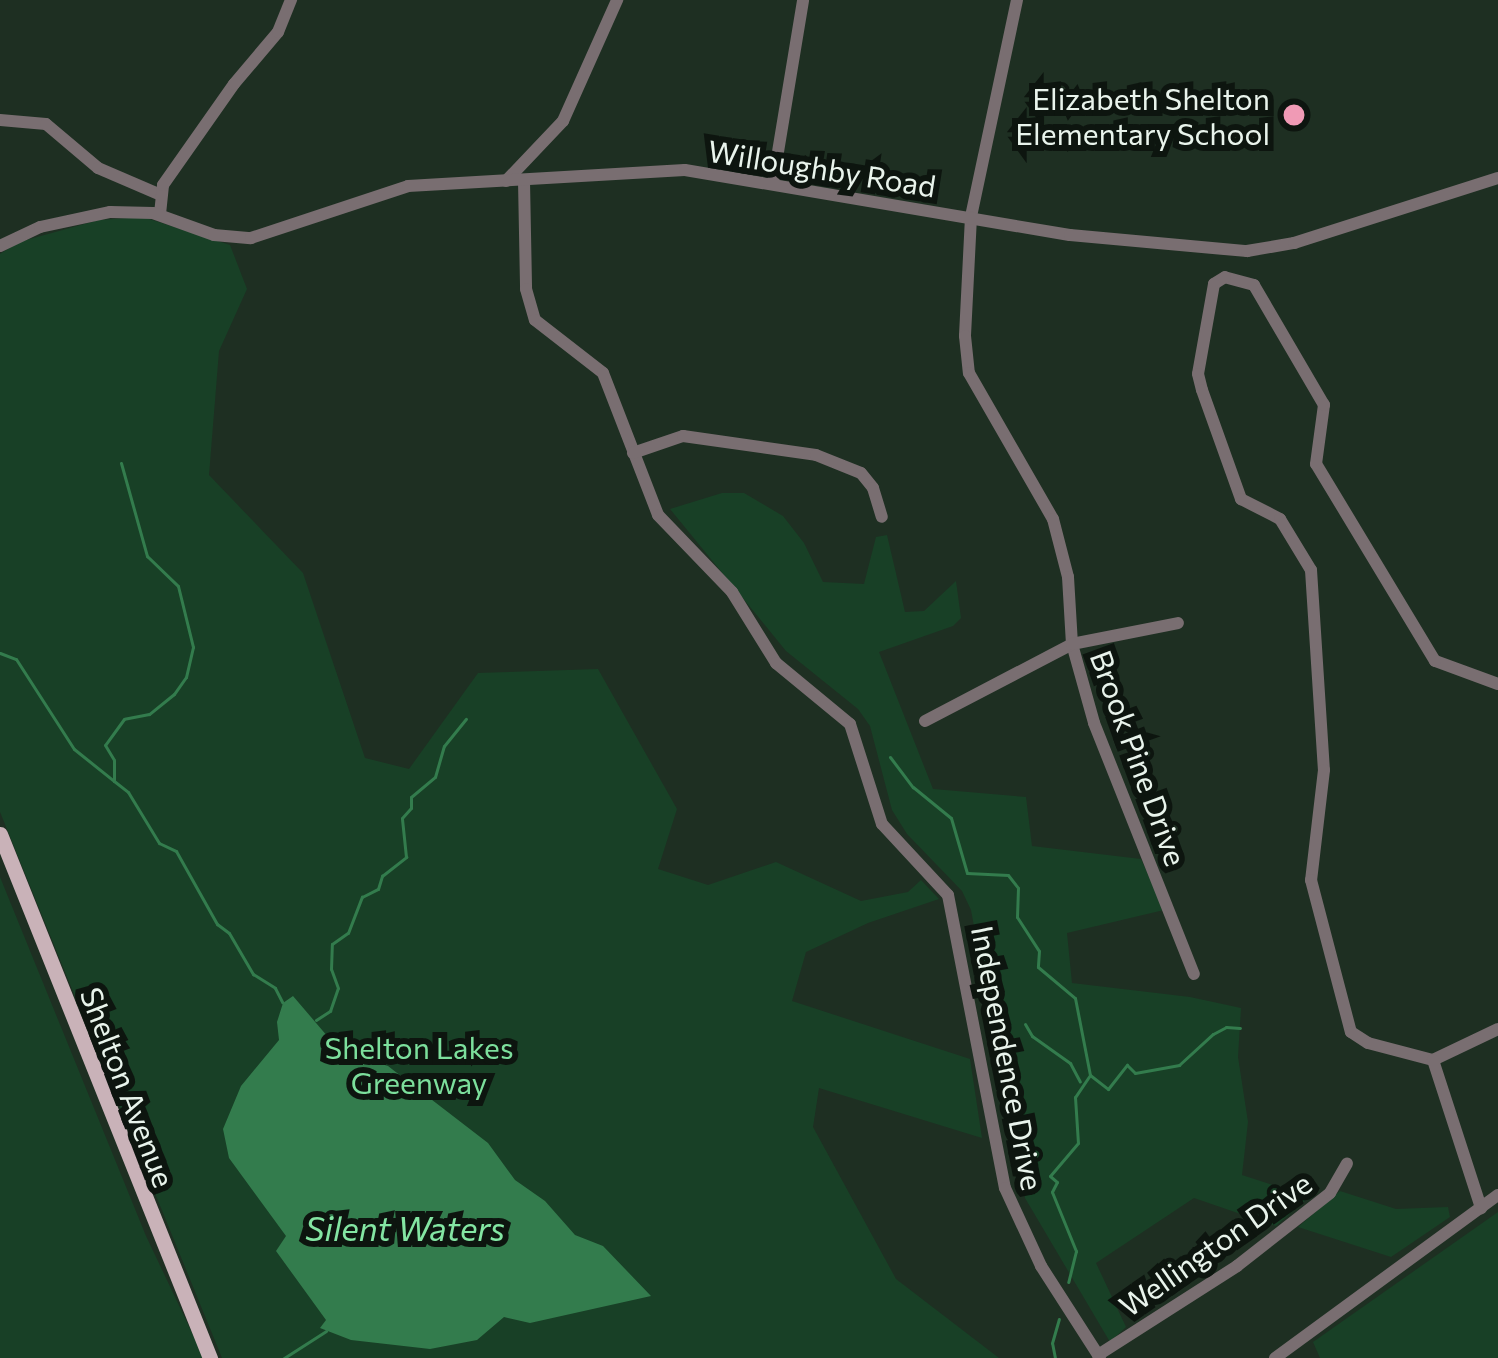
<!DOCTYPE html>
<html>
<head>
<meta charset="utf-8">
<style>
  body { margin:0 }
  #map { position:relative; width:1498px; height:1358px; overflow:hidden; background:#1e2f22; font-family:Commissioner,sans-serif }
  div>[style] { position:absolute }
  .green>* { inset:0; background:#184026 }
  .water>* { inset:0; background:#337c4d }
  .stream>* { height:3px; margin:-1.5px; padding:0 1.5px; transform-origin:1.5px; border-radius:1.5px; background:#337c4d }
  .minor>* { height:12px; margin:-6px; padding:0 6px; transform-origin:6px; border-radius:6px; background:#796e71 }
  .major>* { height:15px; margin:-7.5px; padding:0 7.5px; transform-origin:7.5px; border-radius:7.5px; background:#c9b2b8 }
  .dots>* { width:33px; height:33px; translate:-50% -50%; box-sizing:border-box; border:6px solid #0d150f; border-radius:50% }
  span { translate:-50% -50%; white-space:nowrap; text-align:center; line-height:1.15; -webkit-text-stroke:12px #0d150f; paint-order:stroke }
  .poi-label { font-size:30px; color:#e9f4ec }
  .right { translate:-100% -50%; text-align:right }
  .street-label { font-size:30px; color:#e9f4ec }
  .park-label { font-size:30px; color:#7cdf9c }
  .water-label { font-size:33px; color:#84e6a3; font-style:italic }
</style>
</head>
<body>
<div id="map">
  <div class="green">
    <div style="clip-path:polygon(143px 217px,230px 245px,247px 289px,219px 351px,209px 475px,303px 573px,365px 758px,409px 769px,478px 673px,598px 669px,677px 809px,658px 869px,708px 885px,776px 862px,861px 901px,908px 892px,921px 880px,939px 899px,868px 923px,806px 952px,792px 1001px,970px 1059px,982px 1138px,819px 1088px,813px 1127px,896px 1279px,999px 1358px,222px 1358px,0 812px,0 254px,19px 242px,99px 220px)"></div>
    <div style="clip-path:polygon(722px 493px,744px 493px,783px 516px,804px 543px,823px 582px,864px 584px,876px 537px,887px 535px,905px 612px,924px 611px,956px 581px,961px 618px,953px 626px,879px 652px,933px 789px,1026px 797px,1032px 846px,1141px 859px,1164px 910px,1067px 933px,1072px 983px,1190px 997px,1241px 1008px,1238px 1057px,1248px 1122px,1242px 1175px,1309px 1197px,1276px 1226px,1194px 1198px,1096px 1263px,1126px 1327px,1110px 1342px,1025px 1198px,971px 910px,962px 891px,907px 834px,892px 810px,870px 726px,858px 709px,786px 651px,670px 509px)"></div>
    <div style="clip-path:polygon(0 877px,146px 1236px,204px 1358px,0 1358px)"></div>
    <div style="clip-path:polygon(1340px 1191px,1396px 1209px,1448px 1207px,1450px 1217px,1391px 1257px,1298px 1227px)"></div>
    <div style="clip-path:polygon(1498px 1212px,1498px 1358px,1320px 1358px,1313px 1342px)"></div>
  </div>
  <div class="water">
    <div style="clip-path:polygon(293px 996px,340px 1051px,388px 1066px,488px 1143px,515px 1180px,545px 1201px,575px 1235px,603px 1246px,651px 1296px,530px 1323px,504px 1317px,477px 1340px,430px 1349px,351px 1340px,320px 1328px,326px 1320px,276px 1251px,286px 1236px,229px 1158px,223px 1129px,241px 1086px,279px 1040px,277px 1022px,283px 1003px)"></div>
  </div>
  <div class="stream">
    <div style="left:121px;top:463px;width:97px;rotate:74.4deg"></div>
    <div style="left:147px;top:556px;width:43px;rotate:44.1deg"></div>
    <div style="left:178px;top:586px;width:63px;rotate:76.2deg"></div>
    <div style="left:193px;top:647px;width:31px;rotate:103deg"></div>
    <div style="left:186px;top:677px;width:21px;rotate:125deg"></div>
    <div style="left:174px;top:694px;width:32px;rotate:141deg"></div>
    <div style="left:149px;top:714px;width:25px;rotate:169deg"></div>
    <div style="left:124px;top:719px;width:32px;rotate:126deg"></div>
    <div style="left:105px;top:745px;width:17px;rotate:59deg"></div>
    <div style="left:114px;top:760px;width:21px;rotate:90deg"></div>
    <div style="left:114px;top:781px;width:18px;rotate:38deg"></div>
    <div style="left:128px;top:792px;width:60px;rotate:58.7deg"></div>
    <div style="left:159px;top:843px;width:19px;rotate:25deg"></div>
    <div style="left:176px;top:851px;width:84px;rotate:60.7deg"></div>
    <div style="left:217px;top:924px;width:15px;rotate:37deg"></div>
    <div style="left:229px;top:933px;width:48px;rotate:59.7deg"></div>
    <div style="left:253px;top:974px;width:26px;rotate:32deg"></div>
    <div style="left:275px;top:988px;width:16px;rotate:63deg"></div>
    <div style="left:0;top:653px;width:17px;rotate:21deg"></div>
    <div style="left:16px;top:659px;width:107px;rotate:57.2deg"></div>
    <div style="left:74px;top:749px;width:51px;rotate:38.7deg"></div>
    <div style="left:890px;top:757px;width:38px;rotate:53deg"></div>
    <div style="left:913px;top:787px;width:49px;rotate:39.2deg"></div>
    <div style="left:951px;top:818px;width:57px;rotate:73.8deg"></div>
    <div style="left:967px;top:873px;width:41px;rotate:2.8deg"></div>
    <div style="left:1008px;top:875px;width:16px;rotate:52deg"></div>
    <div style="left:1018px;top:888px;width:29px;rotate:92deg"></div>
    <div style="left:1017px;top:917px;width:40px;rotate:57.1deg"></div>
    <div style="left:1039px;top:951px;width:16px;rotate:94deg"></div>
    <div style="left:1038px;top:967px;width:48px;rotate:40deg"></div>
    <div style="left:1075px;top:998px;width:78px;rotate:79deg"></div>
    <div style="left:1090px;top:1075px;width:27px;rotate:124deg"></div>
    <div style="left:1075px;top:1097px;width:46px;rotate:86.3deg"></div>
    <div style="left:1078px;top:1143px;width:43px;rotate:130.3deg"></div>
    <div style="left:1050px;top:1176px;width:9px;rotate:41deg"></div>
    <div style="left:1057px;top:1182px;width:11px;rotate:117deg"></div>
    <div style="left:1052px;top:1192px;width:64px;rotate:67.9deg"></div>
    <div style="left:1076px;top:1251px;width:32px;rotate:104deg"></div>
    <div style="left:316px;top:1020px;width:17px;rotate:-33deg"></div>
    <div style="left:330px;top:1011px;width:24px;rotate:-71deg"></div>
    <div style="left:338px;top:988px;width:20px;rotate:-110deg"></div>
    <div style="left:331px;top:969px;width:25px;rotate:-88deg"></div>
    <div style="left:332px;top:944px;width:19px;rotate:-35deg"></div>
    <div style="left:348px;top:933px;width:39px;rotate:-69deg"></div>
    <div style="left:362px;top:897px;width:18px;rotate:-27deg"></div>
    <div style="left:378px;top:889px;width:14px;rotate:-73deg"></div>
    <div style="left:382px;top:876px;width:31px;rotate:-38deg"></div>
    <div style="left:406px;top:857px;width:39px;rotate:-96deg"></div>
    <div style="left:402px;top:818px;width:13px;rotate:-48deg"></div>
    <div style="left:411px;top:808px;width:11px;rotate:-90deg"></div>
    <div style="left:411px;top:797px;width:31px;rotate:-40deg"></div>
    <div style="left:435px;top:777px;width:32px;rotate:-74deg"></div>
    <div style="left:444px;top:746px;width:35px;rotate:-51deg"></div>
    <div style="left:1025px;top:1024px;width:14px;rotate:60deg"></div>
    <div style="left:1032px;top:1036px;width:47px;rotate:35.4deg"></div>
    <div style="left:1070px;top:1063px;width:21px;rotate:62deg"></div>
    <div style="left:1090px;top:1075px;width:23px;rotate:38deg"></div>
    <div style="left:1108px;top:1089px;width:31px;rotate:-52deg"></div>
    <div style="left:1127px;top:1065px;width:11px;rotate:45deg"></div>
    <div style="left:1135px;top:1073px;width:45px;rotate:-10.3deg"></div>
    <div style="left:1179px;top:1065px;width:46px;rotate:-42.4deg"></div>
    <div style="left:1213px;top:1034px;width:15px;rotate:-28deg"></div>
    <div style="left:1226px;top:1027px;width:14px;rotate:4deg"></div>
    <div style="left:284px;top:1358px;width:50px;rotate:-32.7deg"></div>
    <div style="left:1055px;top:1358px;width:15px;rotate:-101deg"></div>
    <div style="left:1052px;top:1343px;width:25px;rotate:-74deg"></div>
  </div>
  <div class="minor">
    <div style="left:1017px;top:0;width:222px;rotate:102deg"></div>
    <div style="left:971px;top:217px;width:119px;rotate:92.9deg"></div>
    <div style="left:965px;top:336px;width:37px;rotate:84deg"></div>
    <div style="left:969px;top:373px;width:168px;rotate:60.1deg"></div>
    <div style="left:1053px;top:519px;width:60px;rotate:75.5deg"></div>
    <div style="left:1068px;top:577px;width:67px;rotate:86.6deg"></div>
    <div style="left:1072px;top:644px;width:82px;rotate:74.4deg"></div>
    <div style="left:1094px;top:723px;width:270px;rotate:68.3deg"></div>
    <div style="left:0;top:120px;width:46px;rotate:5deg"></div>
    <div style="left:46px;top:124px;width:68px;rotate:40.2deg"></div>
    <div style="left:98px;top:168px;width:69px;rotate:23.2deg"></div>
    <div style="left:506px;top:181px;width:83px;rotate:-46.5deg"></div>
    <div style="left:563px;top:121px;width:133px;rotate:-65.9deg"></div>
    <div style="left:524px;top:181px;width:108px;rotate:88.9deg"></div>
    <div style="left:526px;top:289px;width:32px;rotate:74deg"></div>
    <div style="left:535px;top:320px;width:86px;rotate:37.9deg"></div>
    <div style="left:603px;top:373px;width:152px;rotate:68.8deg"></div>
    <div style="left:658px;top:515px;width:107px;rotate:46.1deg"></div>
    <div style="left:732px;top:592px;width:84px;rotate:58.2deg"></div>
    <div style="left:776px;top:663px;width:96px;rotate:39.5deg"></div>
    <div style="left:850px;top:724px;width:105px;rotate:72.3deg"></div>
    <div style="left:882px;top:824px;width:97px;rotate:47.1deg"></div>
    <div style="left:948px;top:895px;width:298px;rotate:79deg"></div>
    <div style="left:1005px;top:1188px;width:86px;rotate:65.2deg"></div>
    <div style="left:1041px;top:1266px;width:109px;rotate:57.3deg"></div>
    <div style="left:773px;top:182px;width:184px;rotate:-80.6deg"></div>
    <div style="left:160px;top:214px;width:29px;rotate:-84deg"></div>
    <div style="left:163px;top:185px;width:123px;rotate:-54.9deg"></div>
    <div style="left:234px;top:84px;width:68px;rotate:-49.8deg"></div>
    <div style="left:278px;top:32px;width:35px;rotate:-68deg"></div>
    <div style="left:0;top:246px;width:44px;rotate:-25.4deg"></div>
    <div style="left:40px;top:227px;width:72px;rotate:-12.1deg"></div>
    <div style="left:110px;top:212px;width:43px;rotate:1.3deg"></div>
    <div style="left:153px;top:213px;width:65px;rotate:19.8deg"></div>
    <div style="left:214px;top:235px;width:37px;rotate:5deg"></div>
    <div style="left:251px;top:238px;width:165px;rotate:-18.3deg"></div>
    <div style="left:408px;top:186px;width:277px;rotate:-3.3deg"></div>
    <div style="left:685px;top:170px;width:390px;rotate:9.6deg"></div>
    <div style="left:1070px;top:235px;width:178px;rotate:5.2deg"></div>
    <div style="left:1247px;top:251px;width:48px;rotate:-9.7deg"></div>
    <div style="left:1294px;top:243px;width:214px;rotate:-17.7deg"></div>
    <div style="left:633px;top:453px;width:53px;rotate:-18.8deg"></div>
    <div style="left:683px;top:436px;width:134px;rotate:8.1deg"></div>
    <div style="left:816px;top:455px;width:48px;rotate:21.8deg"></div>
    <div style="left:861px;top:473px;width:19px;rotate:51deg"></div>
    <div style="left:873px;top:488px;width:30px;rotate:73deg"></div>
    <div style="left:1498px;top:684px;width:67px;rotate:-159.9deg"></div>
    <div style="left:1435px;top:661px;width:230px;rotate:-121.1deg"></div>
    <div style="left:1316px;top:464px;width:60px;rotate:-82.3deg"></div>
    <div style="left:1324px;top:405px;width:139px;rotate:-120.3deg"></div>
    <div style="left:1254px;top:285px;width:30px;rotate:-165deg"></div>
    <div style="left:1225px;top:277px;width:13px;rotate:148deg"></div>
    <div style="left:1214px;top:284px;width:91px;rotate:100.1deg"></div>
    <div style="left:1198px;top:374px;width:16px;rotate:76deg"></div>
    <div style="left:1202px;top:390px;width:116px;rotate:70.3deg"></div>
    <div style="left:1241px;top:499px;width:44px;rotate:27.1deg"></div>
    <div style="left:1280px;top:519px;width:60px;rotate:58.7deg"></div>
    <div style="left:1311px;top:570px;width:200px;rotate:86.3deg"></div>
    <div style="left:1324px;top:770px;width:111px;rotate:96.7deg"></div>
    <div style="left:1311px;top:880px;width:157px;rotate:75.3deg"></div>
    <div style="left:1351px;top:1032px;width:20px;rotate:33deg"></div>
    <div style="left:1368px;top:1043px;width:67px;rotate:14.7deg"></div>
    <div style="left:1433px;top:1060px;width:72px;rotate:-25.5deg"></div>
    <div style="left:925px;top:721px;width:166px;rotate:-27.6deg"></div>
    <div style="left:1072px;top:644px;width:108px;rotate:-11.2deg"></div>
    <div style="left:1433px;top:1060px;width:156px;rotate:72deg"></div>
    <div style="left:1098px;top:1355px;width:165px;rotate:-32.6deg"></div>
    <div style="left:1237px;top:1266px;width:118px;rotate:-38.1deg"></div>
    <div style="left:1330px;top:1193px;width:34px;rotate:-60deg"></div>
    <div style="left:1275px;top:1358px;width:276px;rotate:-36.2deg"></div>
  </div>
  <div class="major">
    <div style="left:0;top:834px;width:565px;rotate:68.16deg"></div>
  </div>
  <div class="dots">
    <div style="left:1294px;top:115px;background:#f09ab5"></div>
  </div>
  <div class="poi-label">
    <span class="right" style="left:1270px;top:115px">Elizabeth Shelton<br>Elementary School</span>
  </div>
  <div class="street-label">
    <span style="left:822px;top:168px;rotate:9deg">Willoughby Road</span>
    <span style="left:1139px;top:758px;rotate:70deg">Brook Pine Drive</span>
    <span style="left:1008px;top:1058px;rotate:79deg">Independence Drive</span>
    <span style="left:128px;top:1087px;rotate:69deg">Shelton Avenue</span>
    <span style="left:1215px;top:1244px;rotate:-35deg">Wellington Drive</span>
  </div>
  <div class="park-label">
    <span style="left:419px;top:1064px">Shelton Lakes<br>Greenway</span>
  </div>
  <div class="water-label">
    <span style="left:405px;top:1228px">Silent Waters</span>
  </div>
</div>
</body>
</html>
